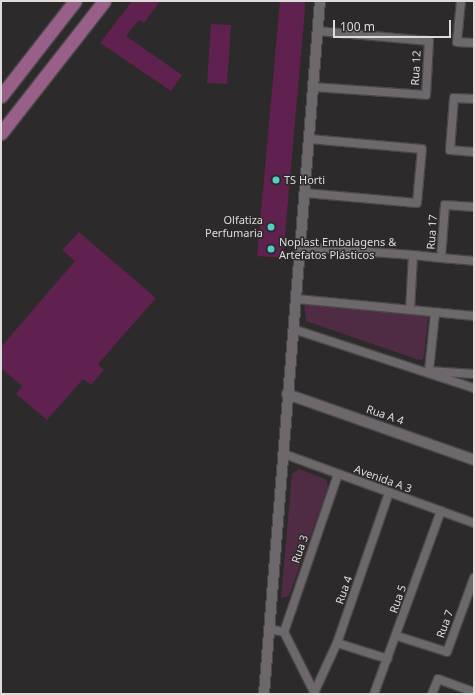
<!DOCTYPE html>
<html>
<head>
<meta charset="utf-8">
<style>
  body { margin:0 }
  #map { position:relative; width:475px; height:695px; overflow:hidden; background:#2d2a2c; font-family:"Noto Sans",sans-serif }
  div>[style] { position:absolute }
  .green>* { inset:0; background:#502b44 }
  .building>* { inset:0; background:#5f214d }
  .roads { filter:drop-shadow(1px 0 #4a4748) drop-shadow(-1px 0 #4a4748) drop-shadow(0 1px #4a4748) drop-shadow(0 -1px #4a4748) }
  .minor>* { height:8px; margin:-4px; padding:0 4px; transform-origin:4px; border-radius:4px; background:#6c686b }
  .tertiary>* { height:10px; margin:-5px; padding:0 5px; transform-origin:5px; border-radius:5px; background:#6c686b }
  .primary>* { height:13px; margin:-6.5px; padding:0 6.5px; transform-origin:6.5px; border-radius:6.5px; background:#986088 }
  .dots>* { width:11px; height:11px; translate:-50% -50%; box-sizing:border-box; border:2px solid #2d2a2c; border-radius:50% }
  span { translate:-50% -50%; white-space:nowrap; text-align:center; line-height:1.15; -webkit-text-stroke:3px #2d2a2c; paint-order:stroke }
  .street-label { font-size:11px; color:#dedbdd }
  .poi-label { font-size:11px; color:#dedbdd }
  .left { translate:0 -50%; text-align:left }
  .right { translate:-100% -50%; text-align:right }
  .frame { position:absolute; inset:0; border:2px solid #dedbdd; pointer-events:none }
  .scale { position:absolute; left:333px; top:20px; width:118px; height:18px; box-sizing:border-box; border:2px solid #dedbdd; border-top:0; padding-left:5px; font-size:12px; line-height:14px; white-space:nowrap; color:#dedbdd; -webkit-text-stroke:3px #2d2a2c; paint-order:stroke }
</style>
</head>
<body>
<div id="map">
  <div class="green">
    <div style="clip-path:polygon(304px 303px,428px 316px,424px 356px,422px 360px,416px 359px,306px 321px)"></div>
    <div style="clip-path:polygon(299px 469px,327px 480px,328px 488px,289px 596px,281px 598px,292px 474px)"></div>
  </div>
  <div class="building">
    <div style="clip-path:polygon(132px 1px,160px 1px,144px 23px,139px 20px,126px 36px,182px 75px,171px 91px,100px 43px)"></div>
    <div style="clip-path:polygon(280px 1px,305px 1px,305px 9px,283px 258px,257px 256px)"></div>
    <div style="clip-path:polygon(211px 24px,231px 25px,227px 84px,207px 83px)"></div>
    <div style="clip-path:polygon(79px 232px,156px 298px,98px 364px,104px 370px,91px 385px,83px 379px,47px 420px,16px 394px,22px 386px,1px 368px,1px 347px,75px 261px,62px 250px)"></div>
  </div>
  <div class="roads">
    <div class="minor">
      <div style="left:461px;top:1px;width:41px;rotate:95.6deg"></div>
      <div style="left:457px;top:42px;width:17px;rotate:3deg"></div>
      <div style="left:313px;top:87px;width:113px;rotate:4deg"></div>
      <div style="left:426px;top:95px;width:54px;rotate:-86.8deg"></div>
      <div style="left:429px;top:41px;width:112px;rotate:-174.9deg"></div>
      <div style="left:474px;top:99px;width:20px;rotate:-177deg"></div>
      <div style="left:454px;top:98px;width:52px;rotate:94.4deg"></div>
      <div style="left:450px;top:150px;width:24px;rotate:5deg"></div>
      <div style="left:305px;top:193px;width:112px;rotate:5.1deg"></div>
      <div style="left:417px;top:203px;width:54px;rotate:-84.7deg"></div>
      <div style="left:422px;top:149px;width:113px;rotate:-174.9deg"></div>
      <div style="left:474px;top:207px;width:29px;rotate:-176deg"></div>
      <div style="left:445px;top:205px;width:53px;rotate:94.3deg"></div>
      <div style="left:441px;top:258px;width:33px;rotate:5deg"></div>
      <div style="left:301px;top:247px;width:112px;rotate:4.1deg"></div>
      <div style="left:413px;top:255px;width:55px;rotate:93.1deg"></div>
      <div style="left:413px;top:255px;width:28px;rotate:6deg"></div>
      <div style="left:297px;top:299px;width:178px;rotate:5.5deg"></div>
      <div style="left:435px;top:313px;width:58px;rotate:95.9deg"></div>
      <div style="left:429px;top:371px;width:45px;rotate:3.8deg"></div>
      <div style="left:293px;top:329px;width:190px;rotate:18.1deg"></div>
      <div style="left:284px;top:454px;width:202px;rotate:20deg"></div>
      <div style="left:269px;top:629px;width:15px;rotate:11deg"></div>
      <div style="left:284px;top:632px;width:69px;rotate:63.4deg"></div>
      <div style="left:284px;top:632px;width:167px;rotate:-71.1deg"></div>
      <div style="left:397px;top:636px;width:52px;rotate:17.7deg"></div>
      <div style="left:447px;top:652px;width:79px;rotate:-70deg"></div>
      <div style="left:337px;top:643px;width:53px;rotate:17.4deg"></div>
      <div style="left:314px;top:693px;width:55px;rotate:-65.3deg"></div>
      <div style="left:337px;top:643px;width:159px;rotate:-70.9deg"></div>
      <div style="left:374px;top:694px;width:195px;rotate:-69.9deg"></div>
      <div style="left:432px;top:694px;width:16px;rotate:-68deg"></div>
      <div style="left:438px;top:679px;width:38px;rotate:20deg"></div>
    </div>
    <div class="tertiary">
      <div style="left:287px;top:394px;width:198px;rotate:19.4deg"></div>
      <div style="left:264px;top:694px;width:695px;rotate:-85.38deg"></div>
    </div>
    <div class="primary">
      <div style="left:1px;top:96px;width:120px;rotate:-52.1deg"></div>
      <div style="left:1px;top:133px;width:167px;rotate:-52deg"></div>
    </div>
  </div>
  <div class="dots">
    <div style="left:276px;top:180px;background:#54cdc7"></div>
    <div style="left:271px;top:227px;background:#54cdc7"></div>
    <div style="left:271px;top:249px;background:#54cdc7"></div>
  </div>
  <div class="street-label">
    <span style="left:416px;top:68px;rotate:-87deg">Rua 12</span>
    <span style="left:432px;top:232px;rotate:-86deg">Rua 17</span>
    <span style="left:385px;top:415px;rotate:19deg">Rua A 4</span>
    <span style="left:383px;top:479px;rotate:20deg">Avenida A 3</span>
    <span style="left:300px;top:549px;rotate:-71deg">Rua 3</span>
    <span style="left:344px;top:590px;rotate:-71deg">Rua 4</span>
    <span style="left:398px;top:599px;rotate:-71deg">Rua 5</span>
    <span style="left:445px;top:624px;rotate:-70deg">Rua 7</span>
  </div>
  <div class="poi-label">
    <span class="left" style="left:284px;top:180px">TS Horti</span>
    <span class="right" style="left:263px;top:227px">Olfatiza<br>Perfumaria</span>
    <span class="left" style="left:279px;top:249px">Noplast Embalagens &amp;<br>Artefatos Plásticos</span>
  </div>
  <div class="frame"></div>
  <div class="scale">100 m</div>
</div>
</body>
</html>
